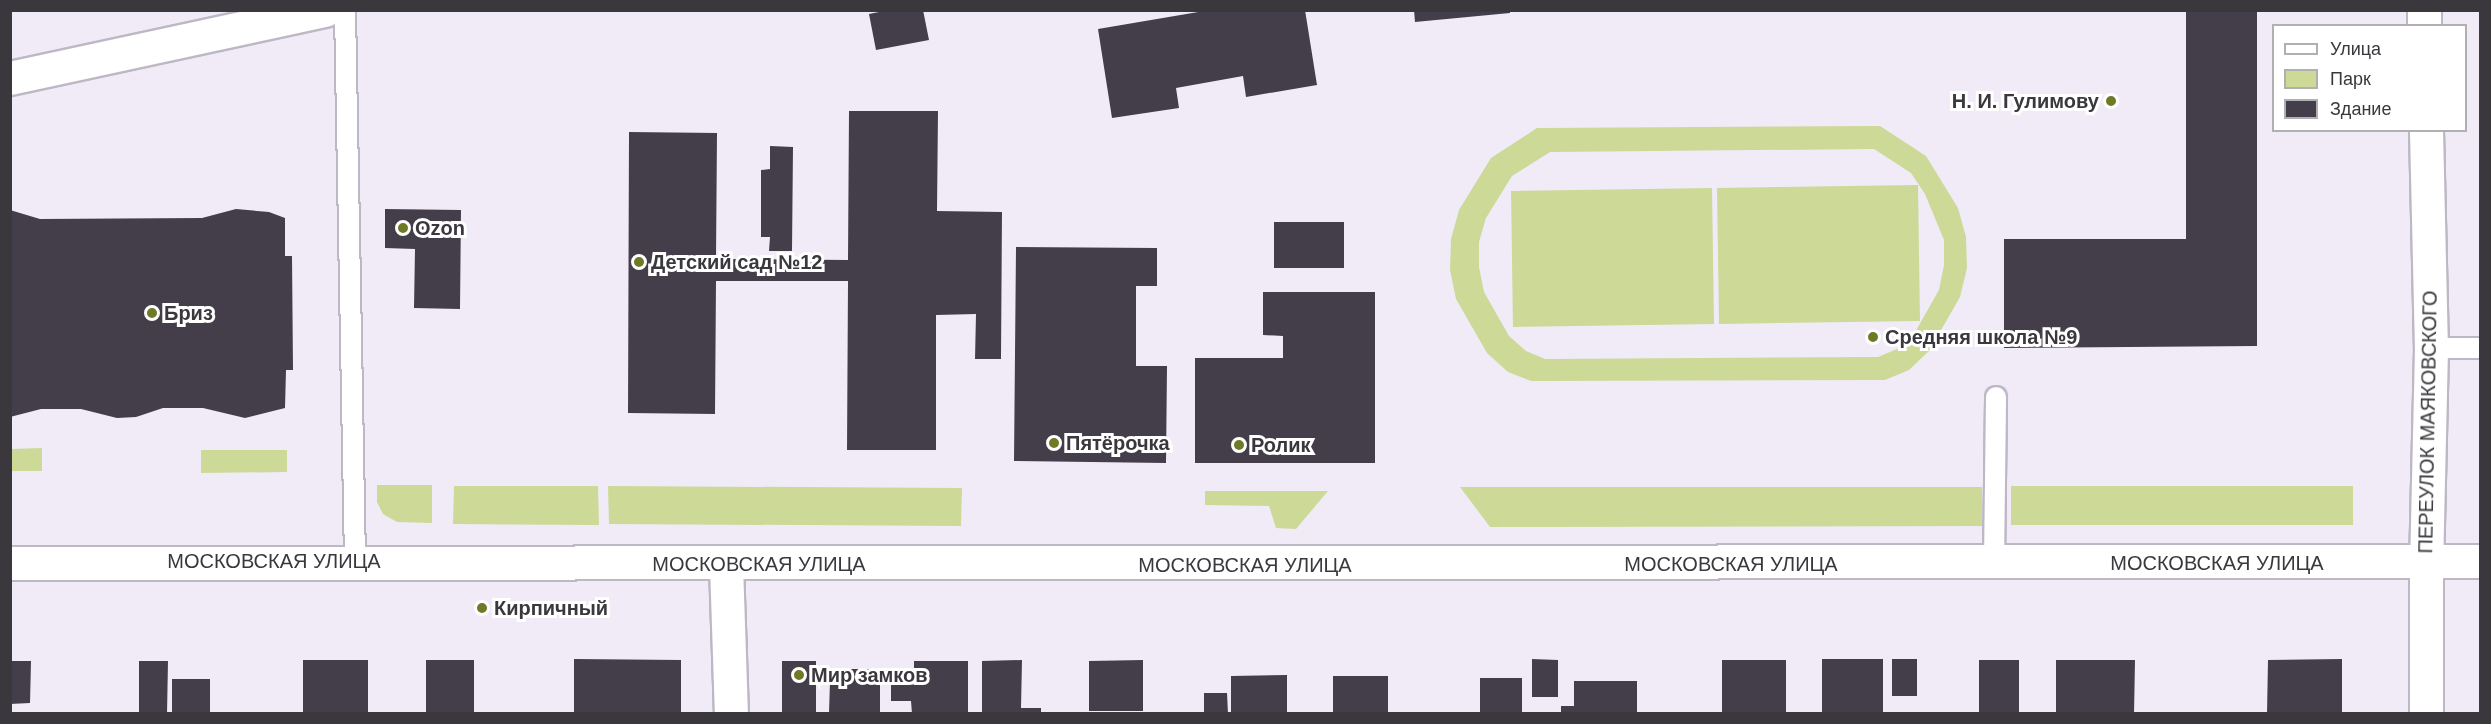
<!DOCTYPE html>
<html>
<head>
<meta charset="utf-8">
<style>
  body { margin:0 }
  #map { position:relative; width:2491px; height:724px; overflow:hidden; background:#f1ebf8; font-family:Arial,sans-serif }
  div>[style] { position:absolute }
  .green>* { inset:0; background:#ccd997 }
  .building>* { inset:0; background:#433e49 }
  .roads { filter:drop-shadow(2px 0 #beb8c5) drop-shadow(-2px 0 #beb8c5) drop-shadow(0 2px #beb8c5) drop-shadow(0 -2px #beb8c5) }
  .service>* { height:20px; margin:-10px; padding:0 10px; transform-origin:10px; border-radius:10px; background:#fff }
  .minor>* { height:33px; margin:-16.5px; padding:0 16.5px; transform-origin:16.5px; border-radius:16.5px; background:#fff }
  .tertiary>* { height:33px; margin:-16.5px; padding:0 16.5px; transform-origin:16.5px; border-radius:16.5px; background:#fff }
  .secondary>* { height:33px; margin:-16.5px; padding:0 16.5px; transform-origin:16.5px; border-radius:16.5px; background:#fff }
  .dots>* { width:16px; height:16px; translate:-50% -50%; box-sizing:border-box; border:3px solid #fff; border-radius:50% }
  span { translate:-50% -50%; white-space:nowrap; text-align:center; line-height:1.15; -webkit-text-stroke:6px #fff; paint-order:stroke }
  .poi-label { font-size:20px; color:#3a383d; font-weight:700 }
  .right { translate:-100% -50%; text-align:right }
  .left { translate:0 -50%; text-align:left }
  .street-label { font-size:20px; color:#3a383d }
  .frame { position:absolute; inset:0; border:12px solid #3a383d; pointer-events:none }
  .legend { position:absolute; left:2272px; top:24px; width:195px; height:108px; box-sizing:border-box; background:#fff; border:2px solid #b0afb1; margin:0; padding:8px 10px; list-style:none; font-size:18px; color:#3a383d }
  .legend li { display:flex; align-items:center; gap:12px; height:30px }
  .legend b { width:30px; border:2px solid #b0afb1 }
</style>
</head>
<body>
<div id="map">
  <div class="green">
    <div style="clip-path:polygon(evenodd,1880px 126px,1926px 156px,1958px 208px,1966px 237px,1967px 268px,1960px 297px,1929px 351px,1909px 370px,1885px 380px,1531px 381px,1508px 372px,1487px 353px,1456px 299px,1450px 270px,1451px 239px,1459px 210px,1491px 158px,1537px 128px,1880px 126px,1874px 149px,1911px 173px,1925px 194px,1944px 240px,1944px 265px,1939px 290px,1914px 334px,1897px 349px,1878px 357px,1545px 359px,1526px 351px,1509px 336px,1484px 292px,1479px 267px,1479px 242px,1486px 218px,1512px 176px,1550px 152px,1874px 149px)"></div>
    <div style="clip-path:polygon(1918px 185px,1920px 321px,1719px 324px,1717px 188px)"></div>
    <div style="clip-path:polygon(1712px 188px,1714px 324px,1513px 327px,1511px 191px)"></div>
    <div style="clip-path:polygon(42px 448px,42px 471px,11px 471px,11px 449px)"></div>
    <div style="clip-path:polygon(201px 450px,287px 450px,287px 472px,201px 473px)"></div>
    <div style="clip-path:polygon(377px 485px,432px 485px,432px 523px,397px 522px,383px 514px,377px 502px)"></div>
    <div style="clip-path:polygon(454px 486px,598px 486px,599px 525px,453px 524px)"></div>
    <div style="clip-path:polygon(608px 486px,962px 488px,961px 526px,609px 524px)"></div>
    <div style="clip-path:polygon(2011px 486px,2353px 486px,2353px 525px,2011px 525px)"></div>
    <div style="clip-path:polygon(1460px 487px,1982px 487px,1982px 526px,1490px 527px)"></div>
    <div style="clip-path:polygon(1205px 491px,1328px 491px,1296px 529px,1276px 528px,1269px 506px,1205px 505px)"></div>
  </div>
  <div class="building">
    <div style="clip-path:polygon(889px 10px,923px 10px,929px 40px,876px 50px,869px 14px)"></div>
    <div style="clip-path:polygon(1210px 10px,1305px 10px,1317px 85px,1246px 97px,1243px 76px,1176px 88px,1179px 108px,1112px 118px,1098px 29px)"></div>
    <div style="clip-path:polygon(1414px 10px,1510px 10px,1510px 13px,1415px 22px)"></div>
    <div style="clip-path:polygon(2186px 10px,2257px 10px,2257px 346px,2004px 348px,2004px 239px,2186px 239px)"></div>
    <div style="clip-path:polygon(849px 111px,938px 111px,937px 211px,1002px 212px,1001px 359px,975px 359px,976px 314px,936px 315px,936px 450px,847px 450px,848px 281px,716px 281px,715px 414px,628px 413px,629px 132px,717px 133px,716px 259px,848px 260px)"></div>
    <div style="clip-path:polygon(770px 146px,793px 147px,792px 251px,769px 251px,770px 237px,761px 237px,761px 170px,770px 169px)"></div>
    <div style="clip-path:polygon(236px 209px,269px 212px,285px 218px,285px 256px,292px 256px,293px 370px,286px 370px,285px 408px,245px 418px,203px 408px,163px 408px,136px 417px,117px 418px,81px 409px,41px 409px,10px 417px,10px 210px,40px 219px,202px 218px)"></div>
    <div style="clip-path:polygon(385px 209px,461px 210px,460px 309px,414px 308px,415px 249px,385px 248px)"></div>
    <div style="clip-path:polygon(1274px 222px,1344px 222px,1344px 268px,1274px 268px)"></div>
    <div style="clip-path:polygon(1016px 247px,1157px 248px,1157px 286px,1136px 286px,1136px 366px,1167px 366px,1166px 463px,1014px 461px)"></div>
    <div style="clip-path:polygon(1263px 292px,1375px 292px,1375px 463px,1195px 463px,1195px 358px,1283px 358px,1283px 336px,1263px 335px)"></div>
    <div style="clip-path:polygon(574px 659px,681px 660px,681px 714px,574px 714px)"></div>
    <div style="clip-path:polygon(1532px 659px,1558px 660px,1558px 697px,1532px 697px)"></div>
    <div style="clip-path:polygon(1822px 659px,1883px 659px,1883px 712px,1822px 712px)"></div>
    <div style="clip-path:polygon(1892px 659px,1917px 659px,1917px 696px,1892px 696px)"></div>
    <div style="clip-path:polygon(2342px 659px,2342px 714px,2267px 714px,2268px 660px)"></div>
    <div style="clip-path:polygon(303px 660px,368px 660px,368px 714px,303px 714px)"></div>
    <div style="clip-path:polygon(426px 660px,474px 660px,474px 714px,426px 714px)"></div>
    <div style="clip-path:polygon(1022px 660px,1021px 708px,1041px 708px,1041px 714px,982px 714px,982px 661px)"></div>
    <div style="clip-path:polygon(1143px 660px,1143px 711px,1089px 711px,1089px 661px)"></div>
    <div style="clip-path:polygon(1722px 660px,1786px 660px,1786px 714px,1722px 714px)"></div>
    <div style="clip-path:polygon(1979px 660px,2019px 660px,2019px 714px,1979px 714px)"></div>
    <div style="clip-path:polygon(2056px 660px,2135px 660px,2134px 714px,2056px 714px)"></div>
    <div style="clip-path:polygon(10px 661px,31px 661px,30px 703px,10px 704px)"></div>
    <div style="clip-path:polygon(139px 661px,168px 661px,167px 714px,139px 714px)"></div>
    <div style="clip-path:polygon(782px 661px,816px 661px,816px 714px,782px 714px)"></div>
    <div style="clip-path:polygon(914px 661px,968px 661px,968px 714px,912px 714px,911px 701px,891px 701px,891px 671px,914px 671px)"></div>
    <div style="clip-path:polygon(834px 669px,880px 669px,880px 714px,829px 713px,830px 681px,834px 681px)"></div>
    <div style="clip-path:polygon(1287px 675px,1287px 714px,1231px 714px,1231px 676px)"></div>
    <div style="clip-path:polygon(1333px 676px,1388px 676px,1388px 714px,1333px 714px)"></div>
    <div style="clip-path:polygon(1480px 678px,1522px 678px,1522px 714px,1480px 714px)"></div>
    <div style="clip-path:polygon(172px 679px,210px 679px,210px 714px,172px 714px)"></div>
    <div style="clip-path:polygon(1574px 681px,1637px 681px,1637px 714px,1561px 714px,1561px 706px,1574px 706px)"></div>
    <div style="clip-path:polygon(1204px 693px,1227px 693px,1228px 714px,1204px 714px)"></div>
  </div>
  <div class="roads">
    <div class="service">
      <div style="left:345px;top:10px;width:551px;rotate:88.96deg"></div>
      <div style="left:2431px;top:348px;width:49px"></div>
      <div style="left:1994px;top:564px;width:167px;rotate:-89.3deg"></div>
    </div>
    <div class="minor">
      <div style="left:726px;top:565px;width:149px;rotate:88.1deg"></div>
    </div>
    <div class="tertiary">
      <div style="left:2424px;top:10px;width:16px;rotate:90deg"></div>
      <div style="left:10px;top:78px;width:322px;rotate:-12.2deg"></div>
      <div style="left:2426px;top:130px;width:218px;rotate:88.7deg"></div>
      <div style="left:2431px;top:348px;width:213px;rotate:91.3deg"></div>
    </div>
    <div class="secondary">
      <div style="left:10px;top:563px;width:2470px;rotate:-0.05deg"></div>
      <div style="left:2426px;top:714px;width:153px;rotate:-90deg"></div>
    </div>
  </div>
  <div class="dots">
    <div style="left:2111px;top:101px;background:#6e7a27"></div>
    <div style="left:403px;top:228px;background:#6e7a27"></div>
    <div style="left:639px;top:262px;background:#6e7a27"></div>
    <div style="left:152px;top:313px;background:#6e7a27"></div>
    <div style="left:1873px;top:337px;background:#6e7a27"></div>
    <div style="left:1054px;top:443px;background:#6e7a27"></div>
    <div style="left:1239px;top:445px;background:#6e7a27"></div>
    <div style="left:482px;top:608px;background:#6e7a27"></div>
    <div style="left:799px;top:675px;background:#6e7a27"></div>
  </div>
  <div class="poi-label">
    <span class="right" style="left:2099px;top:101px">Н. И. Гулимову</span>
    <span class="left" style="left:415px;top:228px">Ozon</span>
    <span class="left" style="left:651px;top:262px">Детский сад №12</span>
    <span class="left" style="left:164px;top:313px">Бриз</span>
    <span class="left" style="left:1885px;top:337px">Средняя школа №9</span>
    <span class="left" style="left:1066px;top:443px">Пятёрочка</span>
    <span class="left" style="left:1251px;top:445px">Ролик</span>
    <span class="left" style="left:494px;top:608px">Кирпичный</span>
    <span class="left" style="left:811px;top:675px">Мир замков</span>
  </div>
  <div class="street-label">
    <span style="left:2428px;top:422px;rotate:-89deg">ПЕРЕУЛОК МАЯКОВСКОГО</span>
    <span style="left:274px;top:561px">МОСКОВСКАЯ УЛИЦА</span>
    <span style="left:2217px;top:563px">МОСКОВСКАЯ УЛИЦА</span>
    <span style="left:759px;top:564px">МОСКОВСКАЯ УЛИЦА</span>
    <span style="left:1731px;top:564px">МОСКОВСКАЯ УЛИЦА</span>
    <span style="left:1245px;top:565px">МОСКОВСКАЯ УЛИЦА</span>
  </div>
  <div class="frame"></div>
  <ul class="legend">
  <li><b style="height:8px;background:#fff"></b>Улица</li>
  <li><b style="height:16px;background:#ccd997"></b>Парк</li>
  <li><b style="height:16px;background:#433e49"></b>Здание</li>
  </ul>
</div>
</body>
</html>
